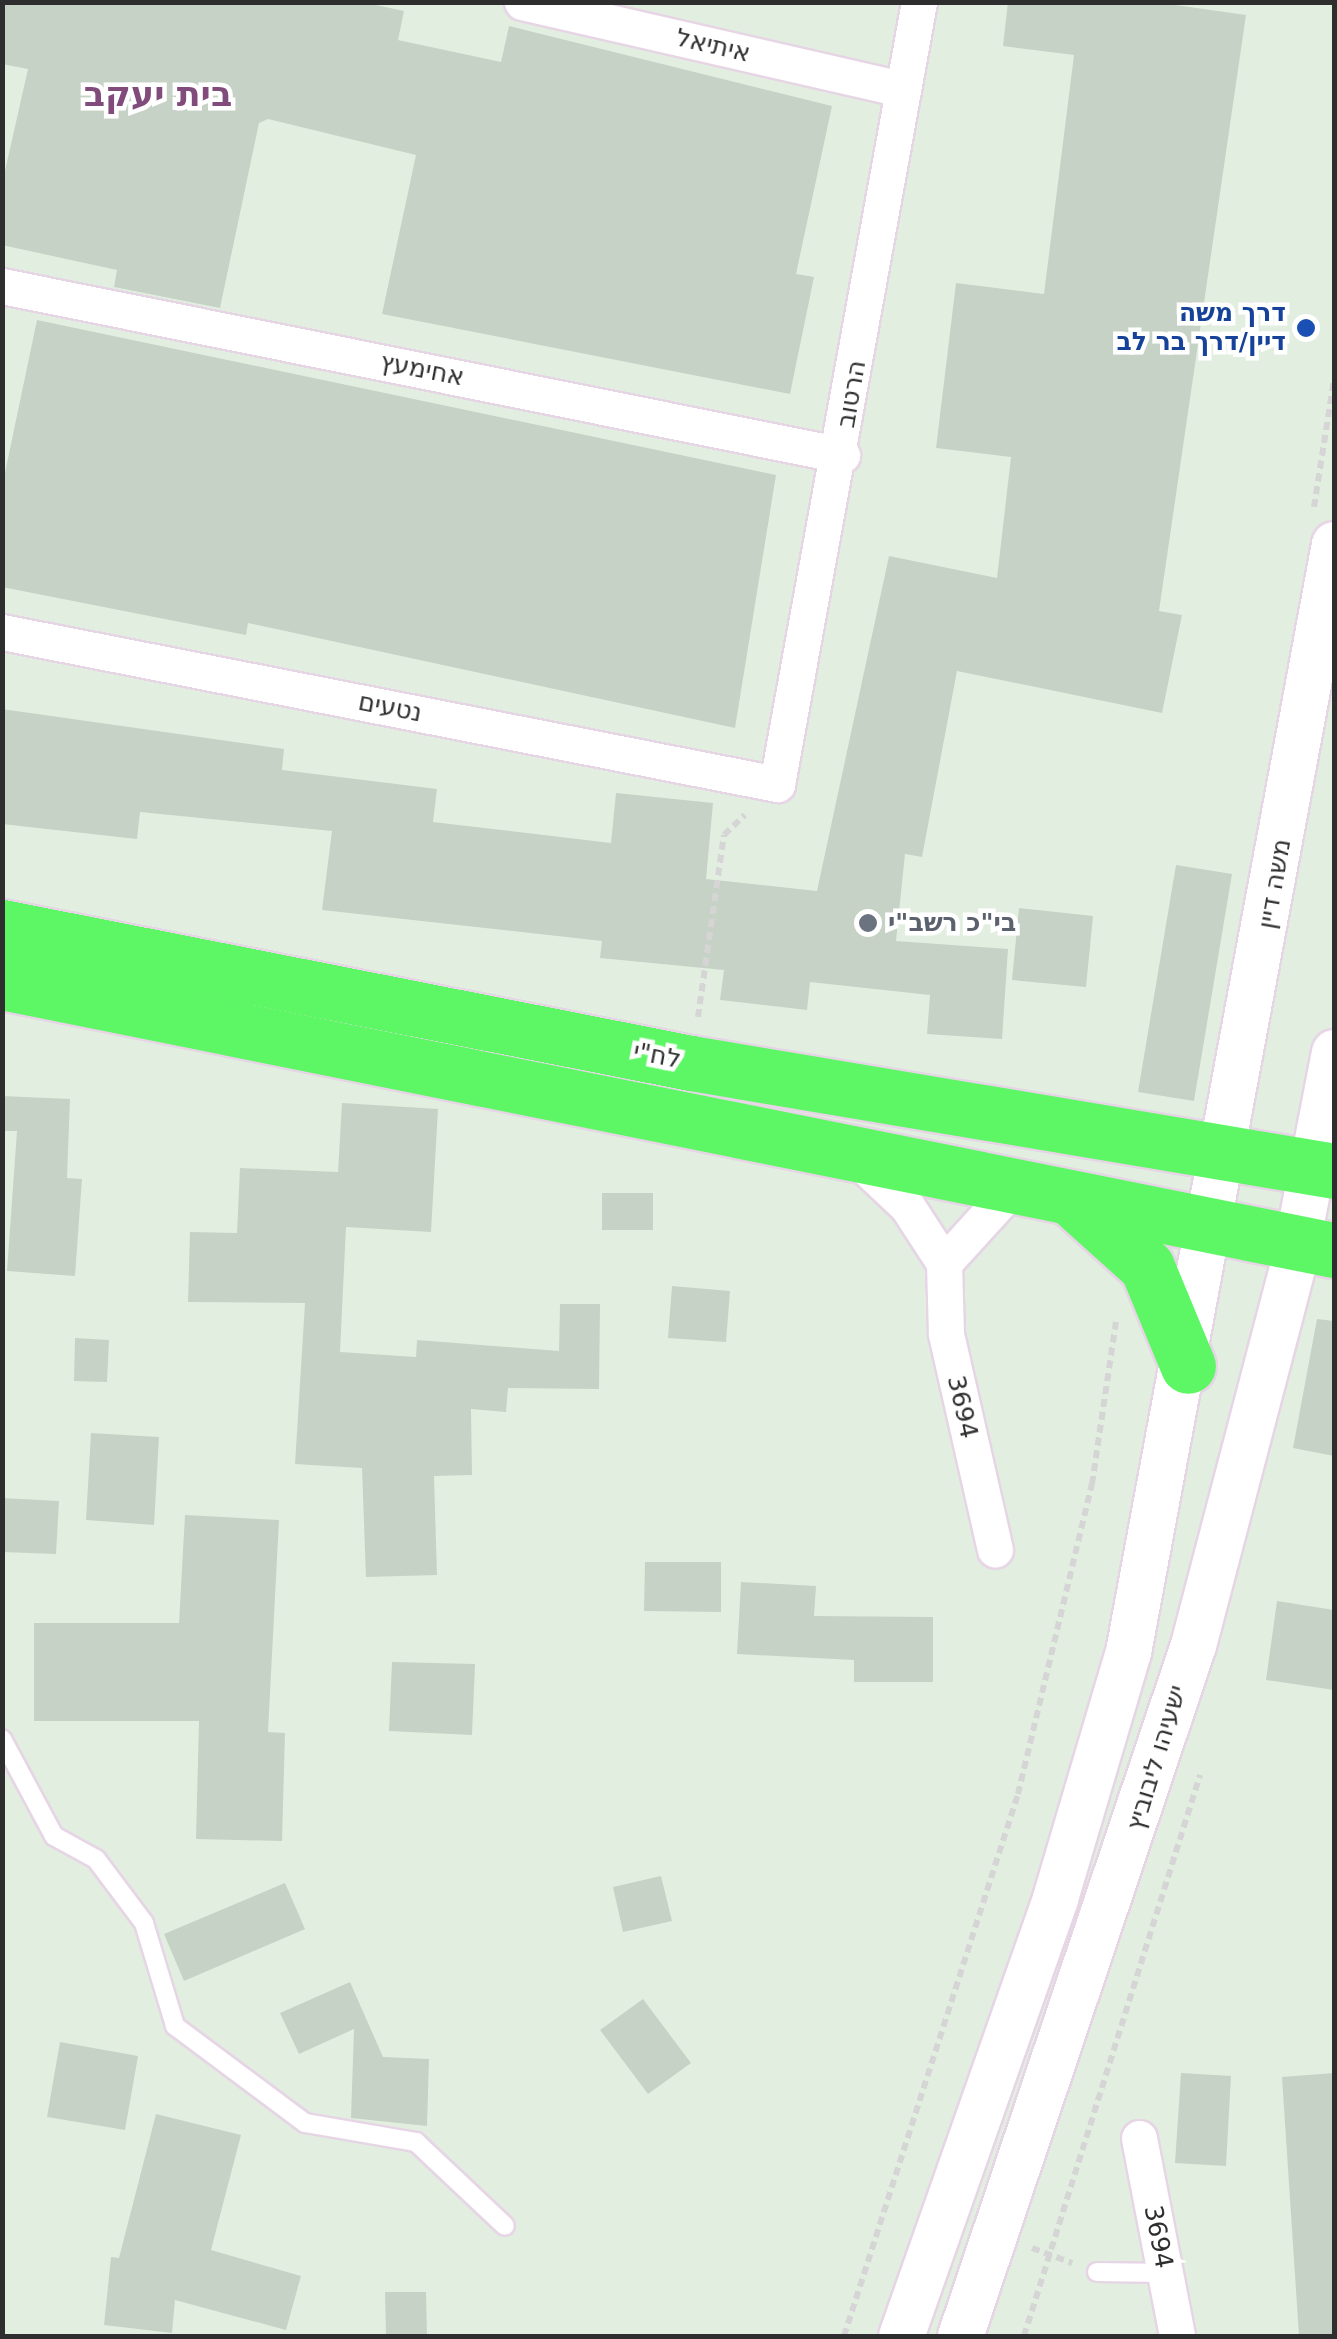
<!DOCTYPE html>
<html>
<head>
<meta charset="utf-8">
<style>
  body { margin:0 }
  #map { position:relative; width:1337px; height:2339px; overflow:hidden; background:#e2efe0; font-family:"DejaVu Sans","Noto Sans Hebrew",sans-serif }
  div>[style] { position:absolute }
  .building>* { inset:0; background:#c6d2c5 }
  .path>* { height:6px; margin-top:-3px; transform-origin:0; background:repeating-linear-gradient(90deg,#d5d5d5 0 8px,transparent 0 13px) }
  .roads { filter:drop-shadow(2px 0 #e6d5e5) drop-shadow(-2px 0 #e6d5e5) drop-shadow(0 2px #e6d5e5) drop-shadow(0 -2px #e6d5e5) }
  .service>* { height:18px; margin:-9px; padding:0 9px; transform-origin:9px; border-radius:9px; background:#fff }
  .minor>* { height:35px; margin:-17.5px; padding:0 17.5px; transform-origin:17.5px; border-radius:17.5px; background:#fff }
  .tertiary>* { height:45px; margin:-22.5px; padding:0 22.5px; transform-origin:22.5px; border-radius:22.5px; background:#fff }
  .primary>* { height:55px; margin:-27.5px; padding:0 27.5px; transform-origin:27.5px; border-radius:27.5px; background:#5df766 }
  .dots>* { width:28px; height:28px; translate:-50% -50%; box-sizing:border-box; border:5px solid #fff; border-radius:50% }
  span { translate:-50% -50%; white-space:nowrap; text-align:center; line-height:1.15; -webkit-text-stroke:9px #fff; paint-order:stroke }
  .street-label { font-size:25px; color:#2e2e2e }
  .transit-label { font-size:25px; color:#164399; font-weight:700 }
  .right { translate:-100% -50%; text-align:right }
  .worship-label { font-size:25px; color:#5b616d; font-weight:700 }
  .left { translate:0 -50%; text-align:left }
  .district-label { font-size:35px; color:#814b7b; font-weight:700 }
  .frame { position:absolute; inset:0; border:5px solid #2e2e2e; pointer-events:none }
</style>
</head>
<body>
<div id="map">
  <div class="building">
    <div style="clip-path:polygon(2px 2px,362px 2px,404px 11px,398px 40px,501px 62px,509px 26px,832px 106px,796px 274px,814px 277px,790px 394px,382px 314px,416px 155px,268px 119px,259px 123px,220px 308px,114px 287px,117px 270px,2px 245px,2px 184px,28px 69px,2px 64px)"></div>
    <div style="clip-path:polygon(1008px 2px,1154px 2px,1246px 15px,1159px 611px,1182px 615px,1162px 713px,957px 671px,922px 857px,905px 854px,896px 941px,1008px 949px,1002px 1039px,927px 1034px,930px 995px,810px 982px,807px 1010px,720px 1000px,724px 970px,600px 958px,602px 941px,322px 910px,332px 831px,140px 812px,137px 839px,2px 824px,2px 709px,284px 749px,282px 770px,437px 789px,433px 822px,611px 843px,616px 793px,713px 803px,706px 879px,817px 891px,889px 556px,997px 578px,1011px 457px,936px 448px,956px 283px,1044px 294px,1074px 55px,1003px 46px)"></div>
    <div style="clip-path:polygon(37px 320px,776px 475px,735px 728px,248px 623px,246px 635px,2px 587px,2px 487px)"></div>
    <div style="clip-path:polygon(1176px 865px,1232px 874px,1194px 1101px,1138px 1092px)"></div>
    <div style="clip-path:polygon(1019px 908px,1093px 916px,1086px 987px,1012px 980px)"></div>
    <div style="clip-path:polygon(2px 1096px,70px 1099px,67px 1178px,82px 1179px,75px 1276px,7px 1271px,17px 1131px,2px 1131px)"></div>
    <div style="clip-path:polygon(342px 1103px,438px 1109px,431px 1232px,346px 1227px,340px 1352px,416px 1357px,417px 1340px,559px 1351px,560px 1304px,600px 1304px,599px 1389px,508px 1388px,506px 1412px,471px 1409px,472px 1475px,434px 1476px,437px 1575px,366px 1577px,362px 1468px,295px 1464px,305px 1303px,188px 1302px,190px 1232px,237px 1233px,240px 1168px,338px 1172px)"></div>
    <div style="clip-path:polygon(602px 1193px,653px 1193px,653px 1230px,602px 1230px)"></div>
    <div style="clip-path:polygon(672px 1286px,730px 1291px,726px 1342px,668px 1338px)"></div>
    <div style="clip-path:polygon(1317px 1319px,1334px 1321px,1334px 1456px,1293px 1448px)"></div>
    <div style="clip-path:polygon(75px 1338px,109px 1340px,107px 1382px,74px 1381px)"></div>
    <div style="clip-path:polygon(91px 1433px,159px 1437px,154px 1525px,86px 1520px)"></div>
    <div style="clip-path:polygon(2px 1498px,59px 1501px,56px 1554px,2px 1552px)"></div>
    <div style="clip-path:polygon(185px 1515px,279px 1520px,268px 1732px,285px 1733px,282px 1841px,196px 1839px,199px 1721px,34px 1721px,34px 1623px,179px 1623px)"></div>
    <div style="clip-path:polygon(645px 1562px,721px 1562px,721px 1612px,644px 1611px)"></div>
    <div style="clip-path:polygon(741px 1582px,816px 1586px,814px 1616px,933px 1617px,933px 1682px,854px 1682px,854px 1660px,737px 1654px)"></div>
    <div style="clip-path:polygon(1277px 1601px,1334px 1610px,1334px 1690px,1266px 1680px)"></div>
    <div style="clip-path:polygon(392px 1662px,475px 1664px,472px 1735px,389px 1731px)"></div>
    <div style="clip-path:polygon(661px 1876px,672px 1921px,623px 1932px,613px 1887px)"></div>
    <div style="clip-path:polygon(285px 1883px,305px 1929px,184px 1981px,164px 1934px)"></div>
    <div style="clip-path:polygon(350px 1982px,383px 2057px,429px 2059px,427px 2126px,351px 2118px,354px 2029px,299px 2054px,280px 2013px)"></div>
    <div style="clip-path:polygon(643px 1999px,691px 2063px,648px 2094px,600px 2030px)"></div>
    <div style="clip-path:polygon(60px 2042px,138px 2056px,125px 2130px,47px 2117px)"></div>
    <div style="clip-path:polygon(1181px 2073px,1231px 2076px,1226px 2166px,1175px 2163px)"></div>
    <div style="clip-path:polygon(1334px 2073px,1334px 2336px,1299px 2336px,1282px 2077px)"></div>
    <div style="clip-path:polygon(156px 2114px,241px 2135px,211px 2250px,301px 2276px,286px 2330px,175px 2300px,172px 2333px,104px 2325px,111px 2257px,119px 2258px)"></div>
    <div style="clip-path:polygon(385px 2292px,426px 2292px,427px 2336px,386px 2336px)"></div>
  </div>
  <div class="path">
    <div style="left:1314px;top:507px;width:129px;rotate:-81.1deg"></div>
    <div style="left:698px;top:1017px;width:184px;rotate:-81.9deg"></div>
    <div style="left:724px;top:835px;width:29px;rotate:-44deg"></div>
    <div style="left:1032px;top:2248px;width:43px;rotate:20.6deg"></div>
    <div style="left:844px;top:2336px;width:569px;rotate:-72.2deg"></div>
    <div style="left:1018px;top:1794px;width:319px;rotate:-76.6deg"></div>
    <div style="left:1092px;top:1484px;width:164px;rotate:-81.6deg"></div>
    <div style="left:1024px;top:2336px;width:588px;rotate:-72.58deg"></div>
  </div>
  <div class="roads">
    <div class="service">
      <div style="left:2px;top:1739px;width:110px;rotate:61.8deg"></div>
      <div style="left:54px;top:1836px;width:48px;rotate:28.7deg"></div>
      <div style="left:96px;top:1859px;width:80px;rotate:53.1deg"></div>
      <div style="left:144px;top:1923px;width:108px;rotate:73.2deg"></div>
      <div style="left:175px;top:2026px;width:162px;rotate:36.7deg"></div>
      <div style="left:305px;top:2123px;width:113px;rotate:9.7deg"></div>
      <div style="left:416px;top:2142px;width:122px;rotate:43.3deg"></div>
      <div style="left:1097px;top:2272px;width:68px;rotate:0.8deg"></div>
    </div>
    <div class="minor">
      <div style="left:522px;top:2px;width:391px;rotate:12.9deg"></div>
      <div style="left:2px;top:286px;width:857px;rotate:11.38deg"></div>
      <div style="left:2px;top:632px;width:790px;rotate:11.1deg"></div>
      <div style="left:777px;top:784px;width:795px;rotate:-79.71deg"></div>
      <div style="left:856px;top:1158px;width:70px;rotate:43.3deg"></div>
      <div style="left:907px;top:1206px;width:68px;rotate:57deg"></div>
      <div style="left:944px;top:1263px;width:71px;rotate:88.4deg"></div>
      <div style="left:946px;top:1334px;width:221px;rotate:77.2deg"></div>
      <div style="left:944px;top:1263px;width:107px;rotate:-47.7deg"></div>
      <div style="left:1139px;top:2138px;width:202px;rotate:79.1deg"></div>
    </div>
    <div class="tertiary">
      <div style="left:901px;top:2336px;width:464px;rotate:-70.6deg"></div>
      <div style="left:1055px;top:1898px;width:257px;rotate:-73.5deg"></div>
      <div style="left:1128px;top:1652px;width:1127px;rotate:-79.47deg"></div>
      <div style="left:960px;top:2336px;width:729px;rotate:-71.37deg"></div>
      <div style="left:1193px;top:1645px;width:395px;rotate:-75.3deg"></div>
      <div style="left:1293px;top:1263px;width:215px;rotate:-79deg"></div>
    </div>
    <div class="primary">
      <div style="left:2px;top:927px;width:702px;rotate:11.17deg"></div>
      <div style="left:691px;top:1063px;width:652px;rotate:9.53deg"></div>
      <div style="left:2px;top:982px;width:1359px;rotate:11.38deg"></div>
      <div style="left:1074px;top:1201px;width:98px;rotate:42.1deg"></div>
      <div style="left:1147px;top:1267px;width:107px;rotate:67.5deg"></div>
    </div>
  </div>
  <div class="dots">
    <div style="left:1306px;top:328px;background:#1a4fb4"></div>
    <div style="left:868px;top:923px;background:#6b7280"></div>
  </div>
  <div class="street-label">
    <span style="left:713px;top:46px;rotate:13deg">איתיאל</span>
    <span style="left:422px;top:370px;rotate:11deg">אחימעץ</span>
    <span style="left:852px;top:394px;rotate:-80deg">הרטוב</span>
    <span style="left:390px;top:708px;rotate:11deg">נטעים</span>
    <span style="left:1275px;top:884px;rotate:-80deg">משה דיין</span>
    <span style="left:657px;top:1056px;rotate:11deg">לח"י</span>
    <span style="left:962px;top:1407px;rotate:77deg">3694</span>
    <span style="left:1157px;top:1758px;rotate:-73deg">ישעיהו ליבוביץ</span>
    <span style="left:1158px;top:2237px;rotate:79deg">3694</span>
  </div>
  <div class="transit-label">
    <span class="right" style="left:1286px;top:328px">דרך משה<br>דיין/דרך בר לב</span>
  </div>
  <div class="worship-label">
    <span class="left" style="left:888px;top:923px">בי"כ רשב"י</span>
  </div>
  <div class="district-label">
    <span style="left:158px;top:94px">בית יעקב</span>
  </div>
  <div class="frame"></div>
</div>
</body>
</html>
